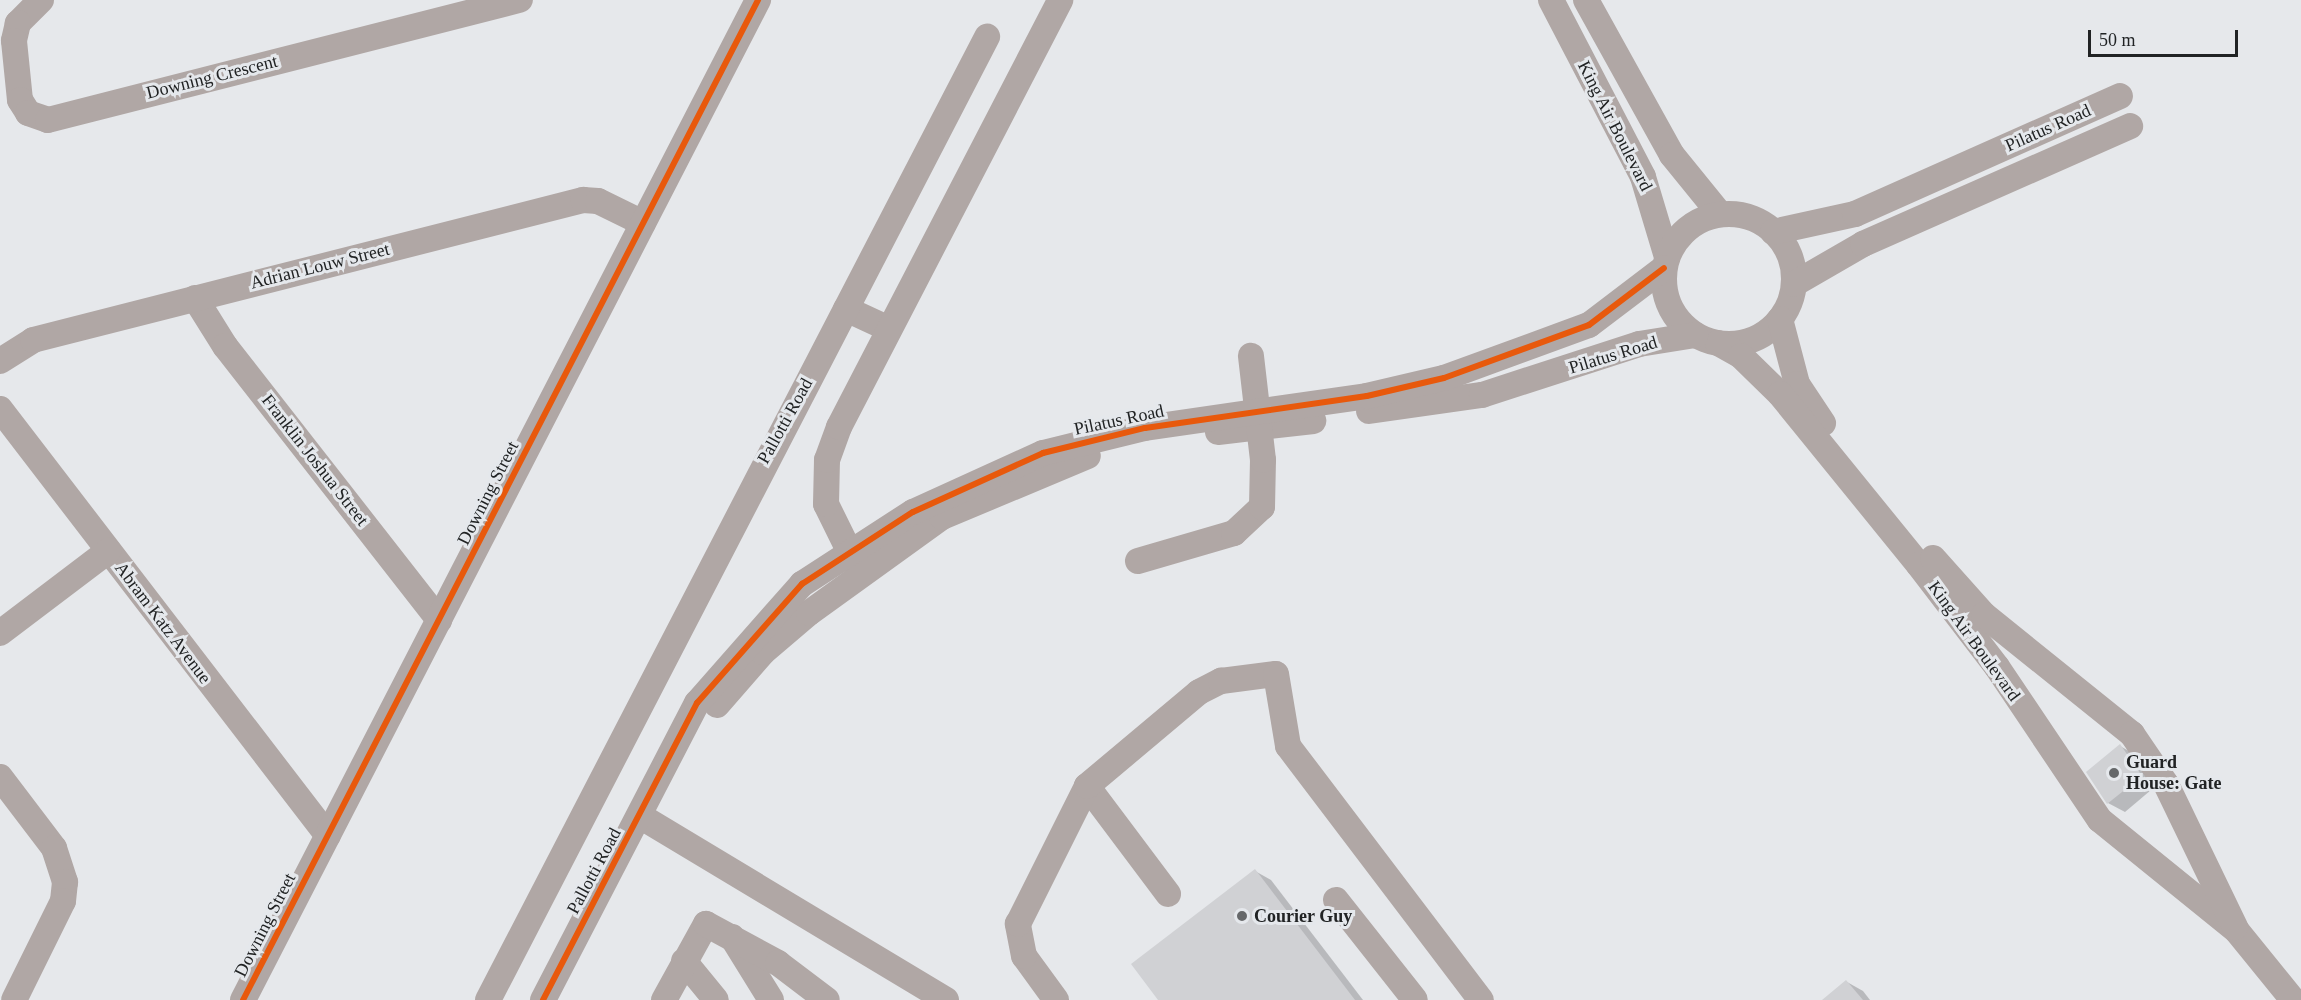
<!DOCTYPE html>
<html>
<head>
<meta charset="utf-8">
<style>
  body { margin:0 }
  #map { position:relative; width:2301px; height:1000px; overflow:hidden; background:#e6e8eb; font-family:Georgia,serif }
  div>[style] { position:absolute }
  .shadow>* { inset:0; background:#0003 }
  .building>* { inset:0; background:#d0d1d4 }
  .minor>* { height:26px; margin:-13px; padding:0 13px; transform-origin:13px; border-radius:13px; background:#b0a7a5 }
  .minor>.ring { margin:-13px; padding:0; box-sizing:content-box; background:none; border:26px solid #b0a7a5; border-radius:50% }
  .cycleway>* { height:6px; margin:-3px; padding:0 3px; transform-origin:3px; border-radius:3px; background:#e8590c }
  .dots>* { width:16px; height:16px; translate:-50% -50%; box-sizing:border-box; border:3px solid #e5e8ec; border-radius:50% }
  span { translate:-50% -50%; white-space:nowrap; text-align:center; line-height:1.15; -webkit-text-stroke:6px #e5e8ec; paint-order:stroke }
  .street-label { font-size:18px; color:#212324 }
  .poi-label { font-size:18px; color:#212324; font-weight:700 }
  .left { translate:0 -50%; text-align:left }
  .scale { position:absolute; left:2088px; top:30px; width:150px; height:27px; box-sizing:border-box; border:3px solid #212324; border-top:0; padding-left:8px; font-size:18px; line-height:21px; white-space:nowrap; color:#212324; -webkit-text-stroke:4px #e5e8ec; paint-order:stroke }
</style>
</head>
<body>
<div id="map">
  <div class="shadow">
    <div style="clip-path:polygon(2120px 746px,2136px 755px,2157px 785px,2125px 812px,2108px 803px,2088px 772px)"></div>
    <div style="clip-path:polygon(1255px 871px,1271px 880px,1363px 1000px,1160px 1000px)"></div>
    <div style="clip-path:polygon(1847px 982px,1863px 991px,1870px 1000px,1825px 1000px)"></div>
  </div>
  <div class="building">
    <div style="clip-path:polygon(2120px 744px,2142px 776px,2107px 804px,2086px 772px)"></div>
    <div style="clip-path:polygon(1255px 869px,1355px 1000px,1158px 1000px,1131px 964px)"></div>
    <div style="clip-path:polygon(1846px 980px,1863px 1000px,1822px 1000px)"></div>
  </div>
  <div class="minor">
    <div style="left:41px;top:0;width:33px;rotate:135deg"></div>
    <div style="left:18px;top:23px;width:18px;rotate:103deg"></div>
    <div style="left:14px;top:41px;width:59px;rotate:84.2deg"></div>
    <div style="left:20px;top:100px;width:15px;rotate:58deg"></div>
    <div style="left:28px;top:113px;width:21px;rotate:19deg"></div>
    <div style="left:48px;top:120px;width:487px;rotate:-14.3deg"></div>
    <div style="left:1551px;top:0;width:199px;rotate:62.5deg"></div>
    <div style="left:1643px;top:177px;width:84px;rotate:73.3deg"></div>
    <div style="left:1586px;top:0;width:177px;rotate:61deg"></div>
    <div style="left:1672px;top:155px;width:76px;rotate:50.9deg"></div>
    <div class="ring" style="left:1664px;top:214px;width:104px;height:104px"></div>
    <div style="left:1773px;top:232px;width:84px;rotate:-12.4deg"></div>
    <div style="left:1855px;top:214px;width:290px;rotate:-24deg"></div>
    <div style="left:1794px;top:284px;width:80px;rotate:-30.1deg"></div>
    <div style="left:1863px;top:244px;width:292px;rotate:-23.8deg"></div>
    <div style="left:195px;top:298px;width:57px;rotate:58deg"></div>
    <div style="left:225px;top:346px;width:348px;rotate:52deg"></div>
    <div style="left:846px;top:309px;width:47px;rotate:24.9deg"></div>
    <div style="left:1780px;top:319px;width:67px;rotate:75.3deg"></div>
    <div style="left:1797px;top:384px;width:47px;rotate:56.3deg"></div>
    <div style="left:1718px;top:343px;width:26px;rotate:29deg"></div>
    <div style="left:1741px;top:356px;width:54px;rotate:44.3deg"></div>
    <div style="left:1780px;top:394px;width:220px;rotate:50.9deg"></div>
    <div style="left:1919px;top:565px;width:128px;rotate:52.6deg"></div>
    <div style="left:1997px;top:667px;width:184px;rotate:56.1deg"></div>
    <div style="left:2100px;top:820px;width:176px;rotate:39deg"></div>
    <div style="left:2237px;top:931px;width:89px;rotate:50.9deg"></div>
    <div style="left:0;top:361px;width:39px;rotate:-32deg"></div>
    <div style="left:33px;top:340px;width:568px;rotate:-14.28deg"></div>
    <div style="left:583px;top:200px;width:15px;rotate:4deg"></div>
    <div style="left:598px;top:201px;width:50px;rotate:26.1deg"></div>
    <div style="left:0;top:409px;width:538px;rotate:52.47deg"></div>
    <div style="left:1369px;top:411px;width:114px;rotate:-8.1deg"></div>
    <div style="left:1482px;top:395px;width:165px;rotate:-18deg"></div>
    <div style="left:1639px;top:344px;width:57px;rotate:-9.1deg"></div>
    <div style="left:1218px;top:432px;width:96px;rotate:-6.6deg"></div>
    <div style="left:1933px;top:558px;width:76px;rotate:48.2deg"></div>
    <div style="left:1984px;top:615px;width:190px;rotate:38.8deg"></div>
    <div style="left:2132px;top:734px;width:60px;rotate:55.8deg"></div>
    <div style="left:2166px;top:784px;width:159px;rotate:64.2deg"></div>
    <div style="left:1138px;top:561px;width:100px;rotate:-16.3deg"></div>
    <div style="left:1234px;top:533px;width:38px;rotate:-43deg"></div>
    <div style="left:1262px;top:507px;width:47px;rotate:-88.8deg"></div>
    <div style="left:1263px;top:460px;width:105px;rotate:-96.6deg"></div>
    <div style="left:857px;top:567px;width:70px;rotate:-116.2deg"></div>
    <div style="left:826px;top:504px;width:44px;rotate:-88.7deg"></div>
    <div style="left:827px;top:460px;width:35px;rotate:-70deg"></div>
    <div style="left:839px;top:427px;width:481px;rotate:-62.6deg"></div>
    <div style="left:0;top:633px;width:136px;rotate:-37.2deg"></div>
    <div style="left:717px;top:705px;width:70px;rotate:-49deg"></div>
    <div style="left:763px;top:652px;width:60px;rotate:-40.3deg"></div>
    <div style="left:809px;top:613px;width:164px;rotate:-35.8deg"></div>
    <div style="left:942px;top:517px;width:158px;rotate:-22.7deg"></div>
    <div style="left:0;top:777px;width:89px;rotate:52.7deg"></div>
    <div style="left:54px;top:848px;width:36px;rotate:72deg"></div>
    <div style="left:65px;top:882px;width:19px;rotate:96deg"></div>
    <div style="left:63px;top:901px;width:110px;rotate:116.3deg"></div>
    <div style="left:1087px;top:786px;width:135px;rotate:53.1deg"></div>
    <div style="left:640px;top:816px;width:357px;rotate:31deg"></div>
    <div style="left:1336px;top:900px;width:127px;rotate:51.7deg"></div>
    <div style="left:732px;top:937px;width:74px;rotate:58.2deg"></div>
    <div style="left:684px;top:961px;width:50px;rotate:50.6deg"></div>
    <div style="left:243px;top:1000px;width:1125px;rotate:-62.75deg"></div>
    <div style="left:488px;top:1000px;width:1085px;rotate:-62.61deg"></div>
    <div style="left:543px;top:1000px;width:335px;rotate:-62.6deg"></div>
    <div style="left:697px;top:703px;width:159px;rotate:-48.6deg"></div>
    <div style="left:802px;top:584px;width:132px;rotate:-33deg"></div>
    <div style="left:913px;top:512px;width:143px;rotate:-24.4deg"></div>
    <div style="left:1043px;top:453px;width:105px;rotate:-13.8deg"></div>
    <div style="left:1145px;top:428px;width:224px;rotate:-8.2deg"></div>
    <div style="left:1367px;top:396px;width:79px;rotate:-13.2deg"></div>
    <div style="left:1444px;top:378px;width:154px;rotate:-20.1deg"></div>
    <div style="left:1589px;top:325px;width:94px;rotate:-37.2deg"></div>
    <div style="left:664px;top:1000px;width:87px;rotate:-61.1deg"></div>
    <div style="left:706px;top:924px;width:82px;rotate:28.4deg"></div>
    <div style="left:778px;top:963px;width:61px;rotate:37.1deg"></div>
    <div style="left:1056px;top:1000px;width:54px;rotate:-126deg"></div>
    <div style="left:1024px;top:956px;width:33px;rotate:-101deg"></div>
    <div style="left:1018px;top:924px;width:154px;rotate:-63.4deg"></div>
    <div style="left:1087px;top:786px;width:146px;rotate:-40deg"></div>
    <div style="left:1199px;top:692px;width:25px;rotate:-27deg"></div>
    <div style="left:1221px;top:681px;width:55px;rotate:-7.3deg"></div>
    <div style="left:1276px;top:674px;width:73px;rotate:80.5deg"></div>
    <div style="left:1288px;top:746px;width:319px;rotate:52.8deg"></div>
  </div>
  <div class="cycleway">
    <div style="left:243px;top:1000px;width:1125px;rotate:-62.75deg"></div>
    <div style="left:543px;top:1000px;width:335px;rotate:-62.6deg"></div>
    <div style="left:697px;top:703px;width:159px;rotate:-48.6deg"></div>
    <div style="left:802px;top:584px;width:132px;rotate:-33deg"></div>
    <div style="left:913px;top:512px;width:143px;rotate:-24.4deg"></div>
    <div style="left:1043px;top:453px;width:105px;rotate:-13.8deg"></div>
    <div style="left:1145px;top:428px;width:224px;rotate:-8.2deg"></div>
    <div style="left:1367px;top:396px;width:79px;rotate:-13.2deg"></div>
    <div style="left:1444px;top:378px;width:154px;rotate:-20.1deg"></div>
    <div style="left:1589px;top:325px;width:94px;rotate:-37.2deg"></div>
  </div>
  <div class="dots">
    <div style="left:2114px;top:773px;background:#66686a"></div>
    <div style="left:1242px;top:916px;background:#66686a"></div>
  </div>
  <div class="street-label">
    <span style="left:212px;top:77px;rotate:-14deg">Downing Crescent</span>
    <span style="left:1615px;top:126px;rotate:63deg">King Air Boulevard</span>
    <span style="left:2048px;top:128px;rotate:-24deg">Pilatus Road</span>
    <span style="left:320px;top:266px;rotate:-14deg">Adrian Louw Street</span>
    <span style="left:1613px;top:355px;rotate:-17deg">Pilatus Road</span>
    <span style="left:1119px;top:420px;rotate:-12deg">Pilatus Road</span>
    <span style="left:785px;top:421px;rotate:-61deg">Pallotti Road</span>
    <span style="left:315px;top:460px;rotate:52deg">Franklin Joshua Street</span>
    <span style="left:488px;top:493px;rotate:-63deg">Downing Street</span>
    <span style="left:163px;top:623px;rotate:53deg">Abram Katz Avenue</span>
    <span style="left:1974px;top:641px;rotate:54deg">King Air Boulevard</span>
    <span style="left:594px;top:871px;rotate:-62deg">Pallotti Road</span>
    <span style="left:265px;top:925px;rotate:-63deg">Downing Street</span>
  </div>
  <div class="poi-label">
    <span class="left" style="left:2126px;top:773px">Guard<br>House: Gate</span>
    <span class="left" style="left:1254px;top:916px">Courier Guy</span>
  </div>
  <div class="scale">50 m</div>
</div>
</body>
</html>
